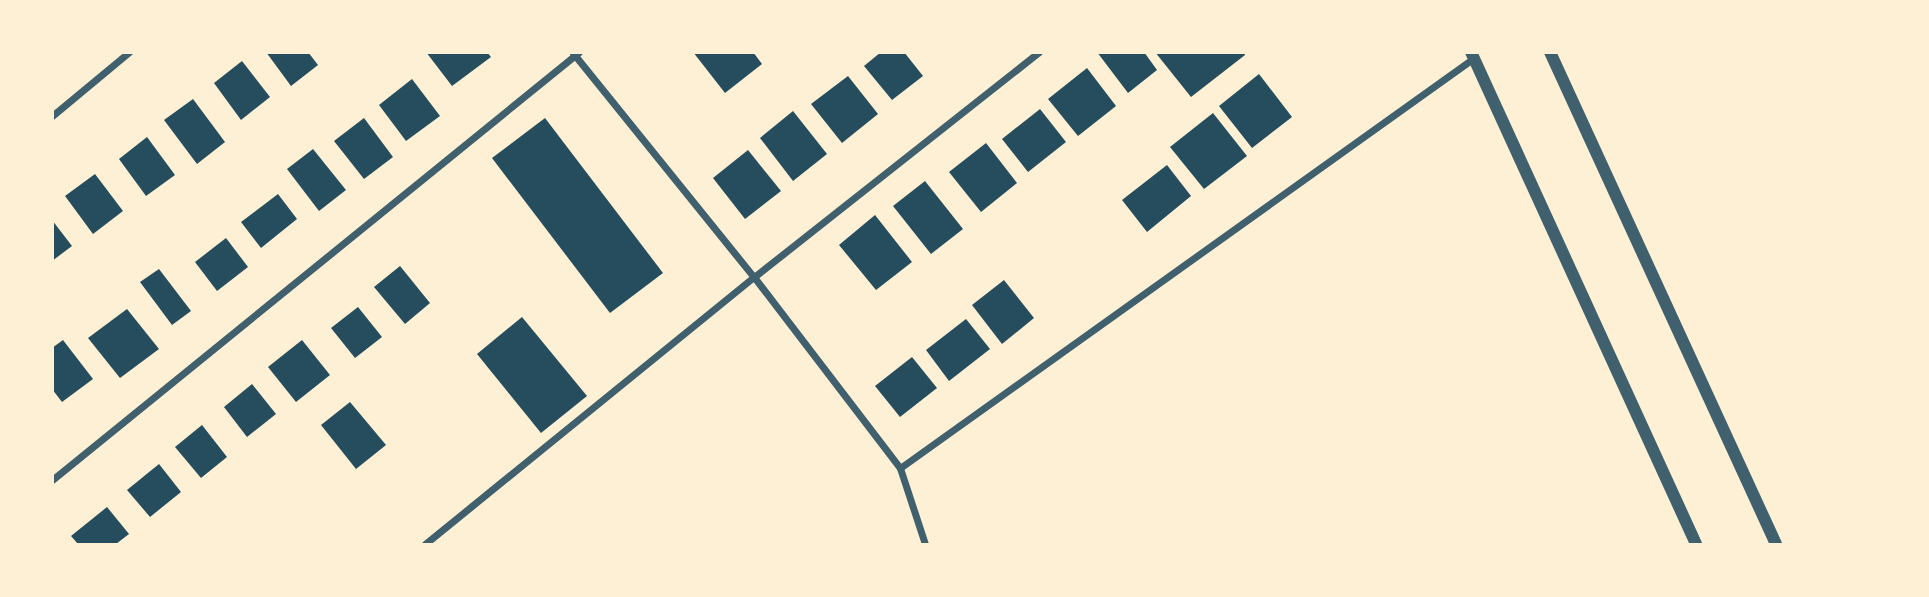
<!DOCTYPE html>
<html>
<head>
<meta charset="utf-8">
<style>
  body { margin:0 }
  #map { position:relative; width:1929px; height:597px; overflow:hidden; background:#fdf0d5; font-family:"Work Sans",sans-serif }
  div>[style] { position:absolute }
  .building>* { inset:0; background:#264d5e }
  .minor>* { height:7px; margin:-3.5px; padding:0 3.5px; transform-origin:3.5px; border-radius:3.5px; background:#3f606c }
  .tertiary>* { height:12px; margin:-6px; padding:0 6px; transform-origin:6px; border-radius:6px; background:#3f606c }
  span { translate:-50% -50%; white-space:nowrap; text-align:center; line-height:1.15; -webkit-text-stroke:7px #fdf0d5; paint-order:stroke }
  .frame { position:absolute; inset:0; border:54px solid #fdf0d5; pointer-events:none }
</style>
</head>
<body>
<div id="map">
  <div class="building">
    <div style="clip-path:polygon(266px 52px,308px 52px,318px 65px,291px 86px)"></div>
    <div style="clip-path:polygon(426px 52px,487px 52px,491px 57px,452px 86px)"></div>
    <div style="clip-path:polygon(693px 52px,753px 52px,762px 64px,725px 93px)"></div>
    <div style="clip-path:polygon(881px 52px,904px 52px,923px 76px,892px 100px,864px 66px)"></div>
    <div style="clip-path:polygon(1097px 52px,1144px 52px,1157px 70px,1128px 93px)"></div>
    <div style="clip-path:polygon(1155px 52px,1244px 52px,1245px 55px,1191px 97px)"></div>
    <div style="clip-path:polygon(242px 61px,270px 97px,241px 120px,214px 83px)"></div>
    <div style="clip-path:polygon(1087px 68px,1116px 106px,1078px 136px,1048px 99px)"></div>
    <div style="clip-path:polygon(1259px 74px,1292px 117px,1252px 148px,1219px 106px)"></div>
    <div style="clip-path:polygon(848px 76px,878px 114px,842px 143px,811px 104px)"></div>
    <div style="clip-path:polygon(412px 79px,440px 116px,406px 141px,379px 105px)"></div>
    <div style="clip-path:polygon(193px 99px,225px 142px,197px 164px,164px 120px)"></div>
    <div style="clip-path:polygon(1040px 109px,1066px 142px,1028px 172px,1002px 139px)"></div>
    <div style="clip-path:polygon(793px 111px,827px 154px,793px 181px,760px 138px)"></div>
    <div style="clip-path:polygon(1213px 113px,1247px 156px,1204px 189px,1170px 147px)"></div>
    <div style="clip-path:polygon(364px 118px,393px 157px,364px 179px,334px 141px)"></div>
    <div style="clip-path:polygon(545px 118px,663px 273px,610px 313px,492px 158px)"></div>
    <div style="clip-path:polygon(147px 137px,175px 175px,146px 196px,119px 159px)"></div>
    <div style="clip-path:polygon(986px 143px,1017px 183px,981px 212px,949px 172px)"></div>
    <div style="clip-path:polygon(313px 149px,346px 190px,319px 211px,287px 169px)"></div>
    <div style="clip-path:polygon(748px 150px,781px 191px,745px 219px,713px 178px)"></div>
    <div style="clip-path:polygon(1167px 165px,1191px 196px,1147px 232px,1122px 200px)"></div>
    <div style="clip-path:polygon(95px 174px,123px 211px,93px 234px,65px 196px)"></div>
    <div style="clip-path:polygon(925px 181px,963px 229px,931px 254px,893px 206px)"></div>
    <div style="clip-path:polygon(278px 194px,297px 219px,261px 248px,241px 222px)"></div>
    <div style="clip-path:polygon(875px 215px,912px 262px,876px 290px,839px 245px)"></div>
    <div style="clip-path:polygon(52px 220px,72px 246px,52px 261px)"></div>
    <div style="clip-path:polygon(226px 238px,248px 267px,217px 291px,195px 262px)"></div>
    <div style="clip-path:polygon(400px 266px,430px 303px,405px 324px,374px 287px)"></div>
    <div style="clip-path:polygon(159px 269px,191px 311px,172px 325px,140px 282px)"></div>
    <div style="clip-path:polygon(1004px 280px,1034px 318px,1002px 344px,972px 305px)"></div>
    <div style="clip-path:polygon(358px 307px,382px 337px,355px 358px,331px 328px)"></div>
    <div style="clip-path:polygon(127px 309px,159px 349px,120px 378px,88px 338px)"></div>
    <div style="clip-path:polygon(522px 317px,587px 396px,541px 433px,477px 354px)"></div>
    <div style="clip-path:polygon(966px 319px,990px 349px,949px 381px,926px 350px)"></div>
    <div style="clip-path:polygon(63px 340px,93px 379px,62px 402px,52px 389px,52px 348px)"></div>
    <div style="clip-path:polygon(302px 340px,330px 375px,296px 402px,268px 367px)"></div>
    <div style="clip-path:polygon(912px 357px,937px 388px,900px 417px,875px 386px)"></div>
    <div style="clip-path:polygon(252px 384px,276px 414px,247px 437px,224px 407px)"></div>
    <div style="clip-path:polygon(350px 402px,386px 445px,356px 469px,321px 425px)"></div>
    <div style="clip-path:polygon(202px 425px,227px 457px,201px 478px,175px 447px)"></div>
    <div style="clip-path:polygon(159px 464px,181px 492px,150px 517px,127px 490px)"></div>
    <div style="clip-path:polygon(107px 507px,129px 534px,116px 544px,78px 544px,71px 536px)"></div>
  </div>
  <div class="minor">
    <div style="left:573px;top:53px;width:288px;rotate:51.1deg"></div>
    <div style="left:754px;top:277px;width:240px;rotate:52.6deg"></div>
    <div style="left:900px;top:468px;width:80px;rotate:71.8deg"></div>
    <div style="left:52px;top:116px;width:100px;rotate:-39.7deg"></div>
    <div style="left:900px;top:468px;width:705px;rotate:-35.54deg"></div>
    <div style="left:52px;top:480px;width:679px;rotate:-39.08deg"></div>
    <div style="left:425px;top:544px;width:424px;rotate:-39.1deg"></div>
    <div style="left:754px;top:277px;width:363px;rotate:-38.3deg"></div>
  </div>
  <div class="tertiary">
    <div style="left:1471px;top:52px;width:541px;rotate:65.42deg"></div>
    <div style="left:1550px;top:52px;width:541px;rotate:65.33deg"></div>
  </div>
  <div class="frame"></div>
</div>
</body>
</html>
